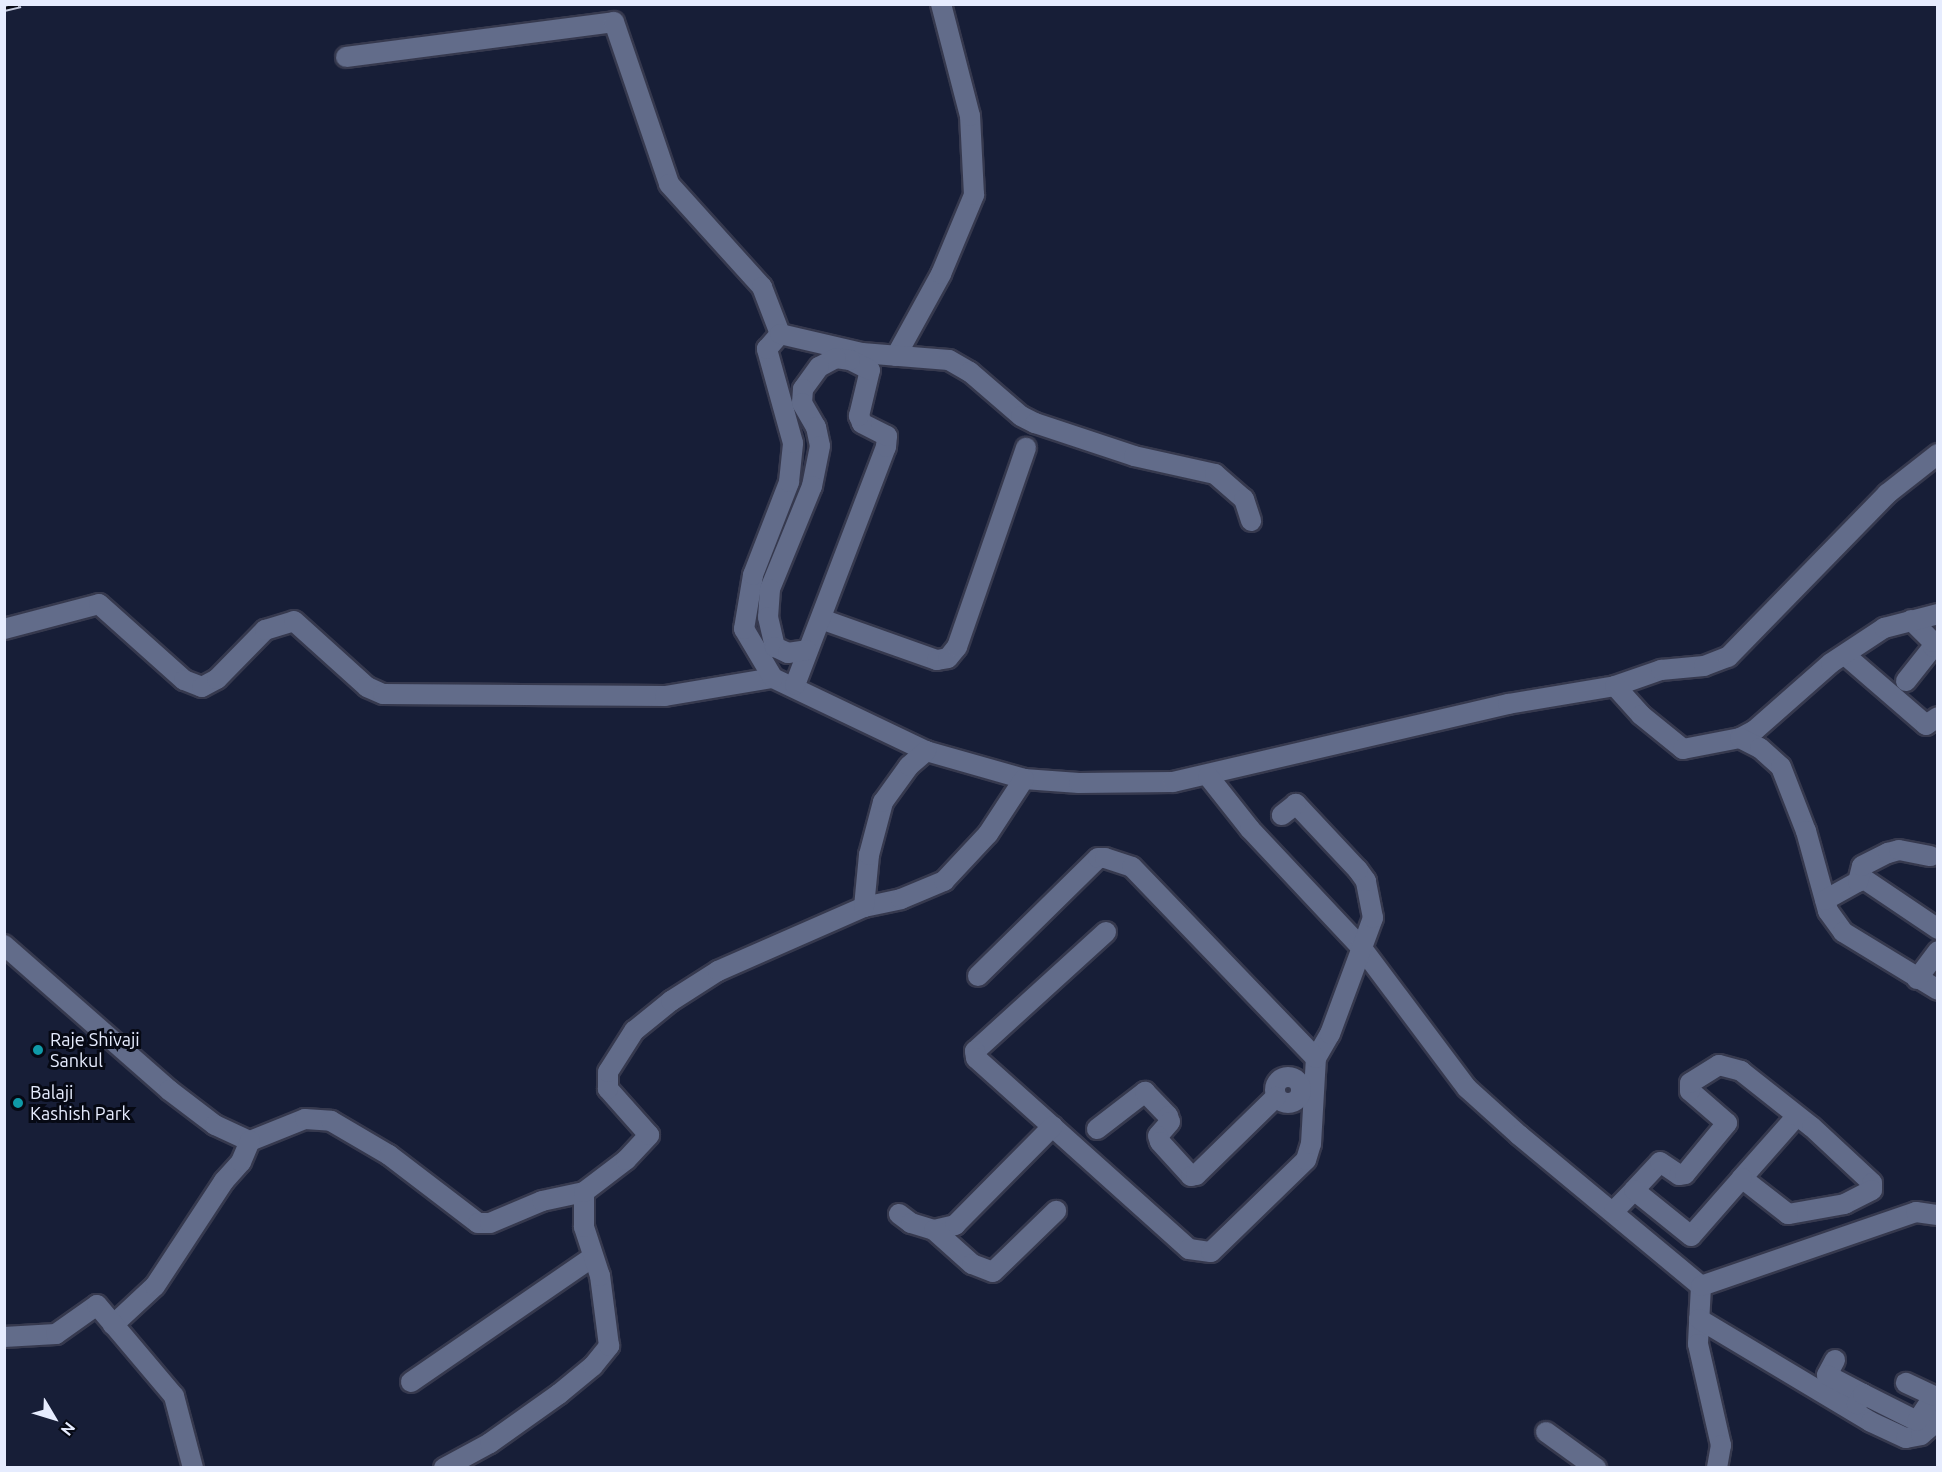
<!DOCTYPE html>
<html>
<head>
<meta charset="utf-8">
<style>
  body { margin:0 }
  #map { position:relative; width:1942px; height:1472px; overflow:hidden; background:#171e37; font-family:Ubuntu,sans-serif }
  div>[style] { position:absolute }
  .roads { filter:drop-shadow(2px 0 #36394e) drop-shadow(-2px 0 #36394e) drop-shadow(0 2px #36394e) drop-shadow(0 -2px #36394e) }
  .minor>* { height:20px; margin:-10px; padding:0 10px; transform-origin:10px; border-radius:10px; background:#626c8a }
  .minor>.ring { margin:-10px; padding:0; box-sizing:content-box; background:none; border:20px solid #626c8a; border-radius:50% }
  .rail>* { height:7px; margin-top:-3.5px; transform-origin:0; background:repeating-linear-gradient(90deg,#060914 0 14px,#c4cadd 0 28px); box-sizing:border-box; border-block:2px solid #c4cadd }
  .dots>* { width:16px; height:16px; translate:-50% -50%; box-sizing:border-box; border:3px solid #060914; border-radius:50% }
  span { translate:-50% -50%; white-space:nowrap; text-align:center; line-height:1.15; -webkit-text-stroke:6px #060914; paint-order:stroke }
  .poi-label { font-size:18px; color:#e6ecfe }
  .left { translate:0 -50%; text-align:left }
  .frame { position:absolute; inset:0; border:6px solid #e6ecfe; pointer-events:none }
  .north { position:absolute; left:24px; top:1388px; width:60px; height:60px; -webkit-text-stroke:4px #060914; paint-order:stroke; rotate:128deg; font-size:16px; font-weight:700; line-height:24px; text-align:center; color:#e6ecfe }
  .north::after { content:''; display:block; margin:auto; width:21px; height:27px; background:#e6ecfe; clip-path:polygon(50% 0,100% 100%,50% 72%,0 100%) }
</style>
</head>
<body>
<div id="map">
  <div class="roads">
    <div class="minor">
      <div style="left:346px;top:57px;width:270px;rotate:-7.4deg"></div>
      <div style="left:614px;top:22px;width:171px;rotate:71.2deg"></div>
      <div style="left:669px;top:184px;width:139px;rotate:47.9deg"></div>
      <div style="left:762px;top:287px;width:50px;rotate:69deg"></div>
      <div style="left:896px;top:356px;width:94px;rotate:-61.2deg"></div>
      <div style="left:941px;top:274px;width:86px;rotate:-67.3deg"></div>
      <div style="left:974px;top:195px;width:79px;rotate:-92.9deg"></div>
      <div style="left:970px;top:116px;width:116px;rotate:-104.5deg"></div>
      <div style="left:821px;top:619px;width:123px;rotate:19.5deg"></div>
      <div style="left:937px;top:660px;width:11px;rotate:-10deg"></div>
      <div style="left:948px;top:658px;width:14px;rotate:-51deg"></div>
      <div style="left:957px;top:647px;width:211px;rotate:-70.9deg"></div>
      <div style="left:4px;top:629px;width:98px;rotate:-14.7deg"></div>
      <div style="left:99px;top:604px;width:114px;rotate:41.8deg"></div>
      <div style="left:184px;top:680px;width:19px;rotate:21deg"></div>
      <div style="left:202px;top:687px;width:17px;rotate:-28deg"></div>
      <div style="left:217px;top:679px;width:69px;rotate:-45.6deg"></div>
      <div style="left:265px;top:630px;width:30px;rotate:-17deg"></div>
      <div style="left:294px;top:621px;width:98px;rotate:42.1deg"></div>
      <div style="left:367px;top:687px;width:17px;rotate:24deg"></div>
      <div style="left:383px;top:694px;width:282px;rotate:0.4deg"></div>
      <div style="left:665px;top:696px;width:109px;rotate:-9.5deg"></div>
      <div style="left:773px;top:678px;width:170px;rotate:25.5deg"></div>
      <div style="left:926px;top:751px;width:102px;rotate:15.9deg"></div>
      <div style="left:1024px;top:779px;width:55px;rotate:4.2deg"></div>
      <div style="left:1079px;top:783px;width:94px;rotate:-0.6deg"></div>
      <div style="left:1173px;top:782px;width:344px;rotate:-13.1deg"></div>
      <div style="left:1508px;top:704px;width:109px;rotate:-9.5deg"></div>
      <div style="left:1615px;top:686px;width:49px;rotate:-19.2deg"></div>
      <div style="left:1661px;top:670px;width:43px;rotate:-5.3deg"></div>
      <div style="left:1704px;top:666px;width:26px;rotate:-21deg"></div>
      <div style="left:1728px;top:657px;width:228px;rotate:-45.7deg"></div>
      <div style="left:1887px;top:494px;width:65px;rotate:-38.1deg"></div>
      <div style="left:1845px;top:655px;width:107px;rotate:40.8deg"></div>
      <div style="left:1926px;top:725px;width:14px;rotate:-34deg"></div>
      <div style="left:773px;top:678px;width:57px;rotate:-120.6deg"></div>
      <div style="left:744px;top:629px;width:55px;rotate:-80.5deg"></div>
      <div style="left:753px;top:575px;width:100px;rotate:-68.8deg"></div>
      <div style="left:789px;top:482px;width:39px;rotate:-84deg"></div>
      <div style="left:793px;top:443px;width:98px;rotate:-105.5deg"></div>
      <div style="left:767px;top:349px;width:20px;rotate:-49deg"></div>
      <div style="left:780px;top:334px;width:84px;rotate:13deg"></div>
      <div style="left:862px;top:353px;width:87px;rotate:4.6deg"></div>
      <div style="left:949px;top:360px;width:24px;rotate:30deg"></div>
      <div style="left:970px;top:372px;width:67px;rotate:40.8deg"></div>
      <div style="left:1021px;top:416px;width:16px;rotate:27deg"></div>
      <div style="left:1035px;top:423px;width:104px;rotate:18.4deg"></div>
      <div style="left:1134px;top:456px;width:83px;rotate:12.5deg"></div>
      <div style="left:1215px;top:474px;width:38px;rotate:41deg"></div>
      <div style="left:1244px;top:499px;width:23px;rotate:72deg"></div>
      <div style="left:1906px;top:681px;width:43px;rotate:-51.5deg"></div>
      <div style="left:1933px;top:647px;width:5px;rotate:-90deg"></div>
      <div style="left:1933px;top:642px;width:31px;rotate:-135deg"></div>
      <div style="left:795px;top:685px;width:255px;rotate:-69.1deg"></div>
      <div style="left:886px;top:447px;width:11px;rotate:-85deg"></div>
      <div style="left:887px;top:436px;width:28px;rotate:-153deg"></div>
      <div style="left:862px;top:423px;width:8px;rotate:-113deg"></div>
      <div style="left:859px;top:416px;width:47px;rotate:-76.6deg"></div>
      <div style="left:870px;top:370px;width:22px;rotate:-153deg"></div>
      <div style="left:850px;top:360px;width:14px;rotate:-172deg"></div>
      <div style="left:836px;top:358px;width:19px;rotate:152deg"></div>
      <div style="left:819px;top:367px;width:27px;rotate:126deg"></div>
      <div style="left:803px;top:389px;width:14px;rotate:94deg"></div>
      <div style="left:802px;top:403px;width:28px;rotate:60deg"></div>
      <div style="left:816px;top:427px;width:19px;rotate:78deg"></div>
      <div style="left:820px;top:446px;width:41px;rotate:101.3deg"></div>
      <div style="left:812px;top:486px;width:111px;rotate:112.2deg"></div>
      <div style="left:770px;top:589px;width:28px;rotate:94deg"></div>
      <div style="left:768px;top:617px;width:31px;rotate:77deg"></div>
      <div style="left:775px;top:647px;width:14px;rotate:25deg"></div>
      <div style="left:788px;top:653px;width:19px;rotate:-9deg"></div>
      <div style="left:1615px;top:686px;width:39px;rotate:48deg"></div>
      <div style="left:1641px;top:715px;width:54px;rotate:39deg"></div>
      <div style="left:1683px;top:749px;width:58px;rotate:-10.9deg"></div>
      <div style="left:1740px;top:738px;width:17px;rotate:-28deg"></div>
      <div style="left:1755px;top:730px;width:101px;rotate:-41.4deg"></div>
      <div style="left:1831px;top:663px;width:64px;rotate:-33.4deg"></div>
      <div style="left:1884px;top:628px;width:56px;rotate:-14.5deg"></div>
      <div style="left:1740px;top:738px;width:22px;rotate:27deg"></div>
      <div style="left:1760px;top:748px;width:28px;rotate:42deg"></div>
      <div style="left:1781px;top:767px;width:69px;rotate:68.7deg"></div>
      <div style="left:1806px;top:831px;width:83px;rotate:74.6deg"></div>
      <div style="left:1828px;top:911px;width:26px;rotate:54deg"></div>
      <div style="left:1843px;top:932px;width:111px;rotate:31.4deg"></div>
      <div style="left:1208px;top:776px;width:68px;rotate:51.6deg"></div>
      <div style="left:1250px;top:829px;width:162px;rotate:46.8deg"></div>
      <div style="left:1361px;top:947px;width:176px;rotate:53.1deg"></div>
      <div style="left:1467px;top:1088px;width:70px;rotate:42.1deg"></div>
      <div style="left:1519px;top:1135px;width:236px;rotate:39.7deg"></div>
      <div style="left:1701px;top:1286px;width:58px;rotate:93deg"></div>
      <div style="left:1698px;top:1344px;width:104px;rotate:77.2deg"></div>
      <div style="left:1721px;top:1445px;width:23px;rotate:100deg"></div>
      <div style="left:1861px;top:877px;width:93px;rotate:34deg"></div>
      <div style="left:1825px;top:900px;width:38px;rotate:-29deg"></div>
      <div style="left:1858px;top:882px;width:16px;rotate:-76deg"></div>
      <div style="left:1862px;top:866px;width:29px;rotate:-27deg"></div>
      <div style="left:1888px;top:853px;width:11px;rotate:-15deg"></div>
      <div style="left:1899px;top:850px;width:32px;rotate:11deg"></div>
      <div style="left:864px;top:907px;width:38px;rotate:-12deg"></div>
      <div style="left:901px;top:899px;width:47px;rotate:-22.7deg"></div>
      <div style="left:944px;top:881px;width:64px;rotate:-46.9deg"></div>
      <div style="left:988px;top:834px;width:66px;rotate:-56.8deg"></div>
      <div style="left:1106px;top:932px;width:177px;rotate:137.7deg"></div>
      <div style="left:975px;top:1051px;width:7px;rotate:82deg"></div>
      <div style="left:976px;top:1058px;width:286px;rotate:41.9deg"></div>
      <div style="left:1189px;top:1249px;width:22px;rotate:8deg"></div>
      <div style="left:1211px;top:1252px;width:132px;rotate:-44.1deg"></div>
      <div style="left:1306px;top:1160px;width:17px;rotate:-73deg"></div>
      <div style="left:1311px;top:1144px;width:86px;rotate:-86.7deg"></div>
      <div style="left:1316px;top:1058px;width:28px;rotate:-60deg"></div>
      <div style="left:1330px;top:1034px;width:124px;rotate:-69.7deg"></div>
      <div style="left:1373px;top:918px;width:38px;rotate:-101deg"></div>
      <div style="left:1366px;top:881px;width:14px;rotate:-126deg"></div>
      <div style="left:1358px;top:870px;width:91px;rotate:-133.2deg"></div>
      <div style="left:1296px;top:804px;width:18px;rotate:142deg"></div>
      <div style="left:4px;top:945px;width:220px;rotate:41.3deg"></div>
      <div style="left:169px;top:1090px;width:58px;rotate:37.3deg"></div>
      <div style="left:215px;top:1125px;width:38px;rotate:25deg"></div>
      <div style="left:250px;top:1141px;width:59px;rotate:-21.8deg"></div>
      <div style="left:305px;top:1119px;width:26px;rotate:4deg"></div>
      <div style="left:331px;top:1121px;width:67px;rotate:30.4deg"></div>
      <div style="left:389px;top:1155px;width:112px;rotate:37.4deg"></div>
      <div style="left:478px;top:1223px;width:12px"></div>
      <div style="left:490px;top:1223px;width:56px;rotate:-22.9deg"></div>
      <div style="left:542px;top:1201px;width:43px;rotate:-12.1deg"></div>
      <div style="left:978px;top:976px;width:168px;rotate:-44.5deg"></div>
      <div style="left:1098px;top:858px;width:7px"></div>
      <div style="left:1105px;top:858px;width:28px;rotate:18deg"></div>
      <div style="left:1132px;top:867px;width:265px;rotate:46.1deg"></div>
      <div style="left:1917px;top:979px;width:35px;rotate:-53deg"></div>
      <div class="ring" style="left:1275px;top:1077px;width:6px;height:6px"></div>
      <div style="left:1097px;top:1129px;width:61px;rotate:-37.6deg"></div>
      <div style="left:1145px;top:1092px;width:33px;rotate:46deg"></div>
      <div style="left:1168px;top:1116px;width:6px;rotate:72deg"></div>
      <div style="left:1170px;top:1122px;width:18px;rotate:131deg"></div>
      <div style="left:1158px;top:1136px;width:6px;rotate:72deg"></div>
      <div style="left:1160px;top:1142px;width:46px;rotate:47.6deg"></div>
      <div style="left:1191px;top:1176px;width:5px;rotate:-11deg"></div>
      <div style="left:1196px;top:1175px;width:112px;rotate:-44.3deg"></div>
      <div style="left:1741px;top:1179px;width:81px;rotate:-48.5deg"></div>
      <div style="left:1614px;top:1211px;width:29px;rotate:-46deg"></div>
      <div style="left:1634px;top:1190px;width:38px;rotate:-47deg"></div>
      <div style="left:1660px;top:1162px;width:23px;rotate:34deg"></div>
      <div style="left:1679px;top:1175px;width:6px;rotate:-9deg"></div>
      <div style="left:1685px;top:1174px;width:66px;rotate:-50.5deg"></div>
      <div style="left:1727px;top:1123px;width:49px;rotate:-139.1deg"></div>
      <div style="left:1690px;top:1091px;width:8px;rotate:-90deg"></div>
      <div style="left:1690px;top:1083px;width:34px;rotate:-32deg"></div>
      <div style="left:1719px;top:1065px;width:23px;rotate:15deg"></div>
      <div style="left:1741px;top:1071px;width:90px;rotate:38.3deg"></div>
      <div style="left:1812px;top:1127px;width:82px;rotate:43deg"></div>
      <div style="left:1872px;top:1183px;width:7px;rotate:90deg"></div>
      <div style="left:1872px;top:1190px;width:30px;rotate:153deg"></div>
      <div style="left:1845px;top:1204px;width:58px;rotate:170deg"></div>
      <div style="left:1788px;top:1214px;width:58px;rotate:-142deg"></div>
      <div style="left:1742px;top:1178px;width:77px;rotate:131.3deg"></div>
      <div style="left:1691px;top:1236px;width:73px;rotate:-141.1deg"></div>
      <div style="left:899px;top:1214px;width:15px;rotate:37deg"></div>
      <div style="left:911px;top:1223px;width:24px;rotate:17deg"></div>
      <div style="left:934px;top:1230px;width:22px;rotate:-13deg"></div>
      <div style="left:955px;top:1225px;width:139px;rotate:-45.3deg"></div>
      <div style="left:934px;top:1230px;width:51px;rotate:41.8deg"></div>
      <div style="left:972px;top:1264px;width:22px;rotate:21deg"></div>
      <div style="left:993px;top:1272px;width:88px;rotate:-44.1deg"></div>
      <div style="left:1701px;top:1286px;width:227px;rotate:-19deg"></div>
      <div style="left:1916px;top:1212px;width:22px;rotate:8deg"></div>
      <div style="left:1699px;top:1319px;width:200px;rotate:30.9deg"></div>
      <div style="left:1871px;top:1422px;width:38px;rotate:25deg"></div>
      <div style="left:1906px;top:1438px;width:15px;rotate:-11deg"></div>
      <div style="left:1921px;top:1435px;width:23px;rotate:-41deg"></div>
      <div style="left:113px;top:1325px;width:57px;rotate:-42.9deg"></div>
      <div style="left:155px;top:1286px;width:126px;rotate:-56.7deg"></div>
      <div style="left:224px;top:1181px;width:25px;rotate:-48deg"></div>
      <div style="left:241px;top:1162px;width:23px;rotate:-67deg"></div>
      <div style="left:4px;top:1337px;width:52px;rotate:-3.3deg"></div>
      <div style="left:56px;top:1334px;width:50px;rotate:-35.3deg"></div>
      <div style="left:97px;top:1305px;width:119px;rotate:49.8deg"></div>
      <div style="left:174px;top:1396px;width:74px;rotate:75.2deg"></div>
      <div style="left:1835px;top:1360px;width:17px;rotate:118deg"></div>
      <div style="left:1827px;top:1375px;width:41px;rotate:27.8deg"></div>
      <div style="left:1863px;top:1394px;width:12px;rotate:121deg"></div>
      <div style="left:411px;top:1382px;width:221px;rotate:-34.5deg"></div>
      <div style="left:1863px;top:1394px;width:60px;rotate:26.6deg"></div>
      <div style="left:1917px;top:1421px;width:30px;rotate:-56deg"></div>
      <div style="left:1934px;top:1396px;width:31px;rotate:-155deg"></div>
      <div style="left:1546px;top:1432px;width:62px;rotate:35.8deg"></div>
      <div style="left:444px;top:1468px;width:52px;rotate:-28.5deg"></div>
      <div style="left:490px;top:1443px;width:85px;rotate:-35.4deg"></div>
      <div style="left:559px;top:1394px;width:44px;rotate:-39.5deg"></div>
      <div style="left:593px;top:1366px;width:26px;rotate:-51deg"></div>
      <div style="left:609px;top:1346px;width:71px;rotate:-97.3deg"></div>
      <div style="left:600px;top:1276px;width:52px;rotate:-108.1deg"></div>
      <div style="left:584px;top:1227px;width:35px;rotate:-90deg"></div>
      <div style="left:584px;top:1192px;width:53px;rotate:-37.3deg"></div>
      <div style="left:626px;top:1160px;width:34px;rotate:-47deg"></div>
      <div style="left:649px;top:1135px;width:62px;rotate:-131.7deg"></div>
      <div style="left:608px;top:1089px;width:17px;rotate:-90deg"></div>
      <div style="left:608px;top:1072px;width:49px;rotate:-57.6deg"></div>
      <div style="left:634px;top:1031px;width:48px;rotate:-39deg"></div>
      <div style="left:671px;top:1001px;width:56px;rotate:-32.6deg"></div>
      <div style="left:718px;top:971px;width:159px;rotate:-23.7deg"></div>
      <div style="left:864px;top:907px;width:52px;rotate:-84.5deg"></div>
      <div style="left:869px;top:855px;width:55px;rotate:-75.2deg"></div>
      <div style="left:883px;top:802px;width:44px;rotate:-54.2deg"></div>
      <div style="left:909px;top:766px;width:23px;rotate:-41deg"></div>
    </div>
  </div>
  <div class="rail">
    <div style="left:4px;top:8px;width:17px;rotate:-13deg"></div>
  </div>
  <div class="dots">
    <div style="left:38px;top:1050px;background:#0f9aa8"></div>
    <div style="left:18px;top:1103px;background:#0f9aa8"></div>
  </div>
  <div class="poi-label">
    <span class="left" style="left:50px;top:1050px">Raje Shivaji<br>Sankul</span>
    <span class="left" style="left:30px;top:1103px">Balaji<br>Kashish Park</span>
  </div>
  <div class="frame"></div>
  <div class="north">N</div>
</div>
</body>
</html>
